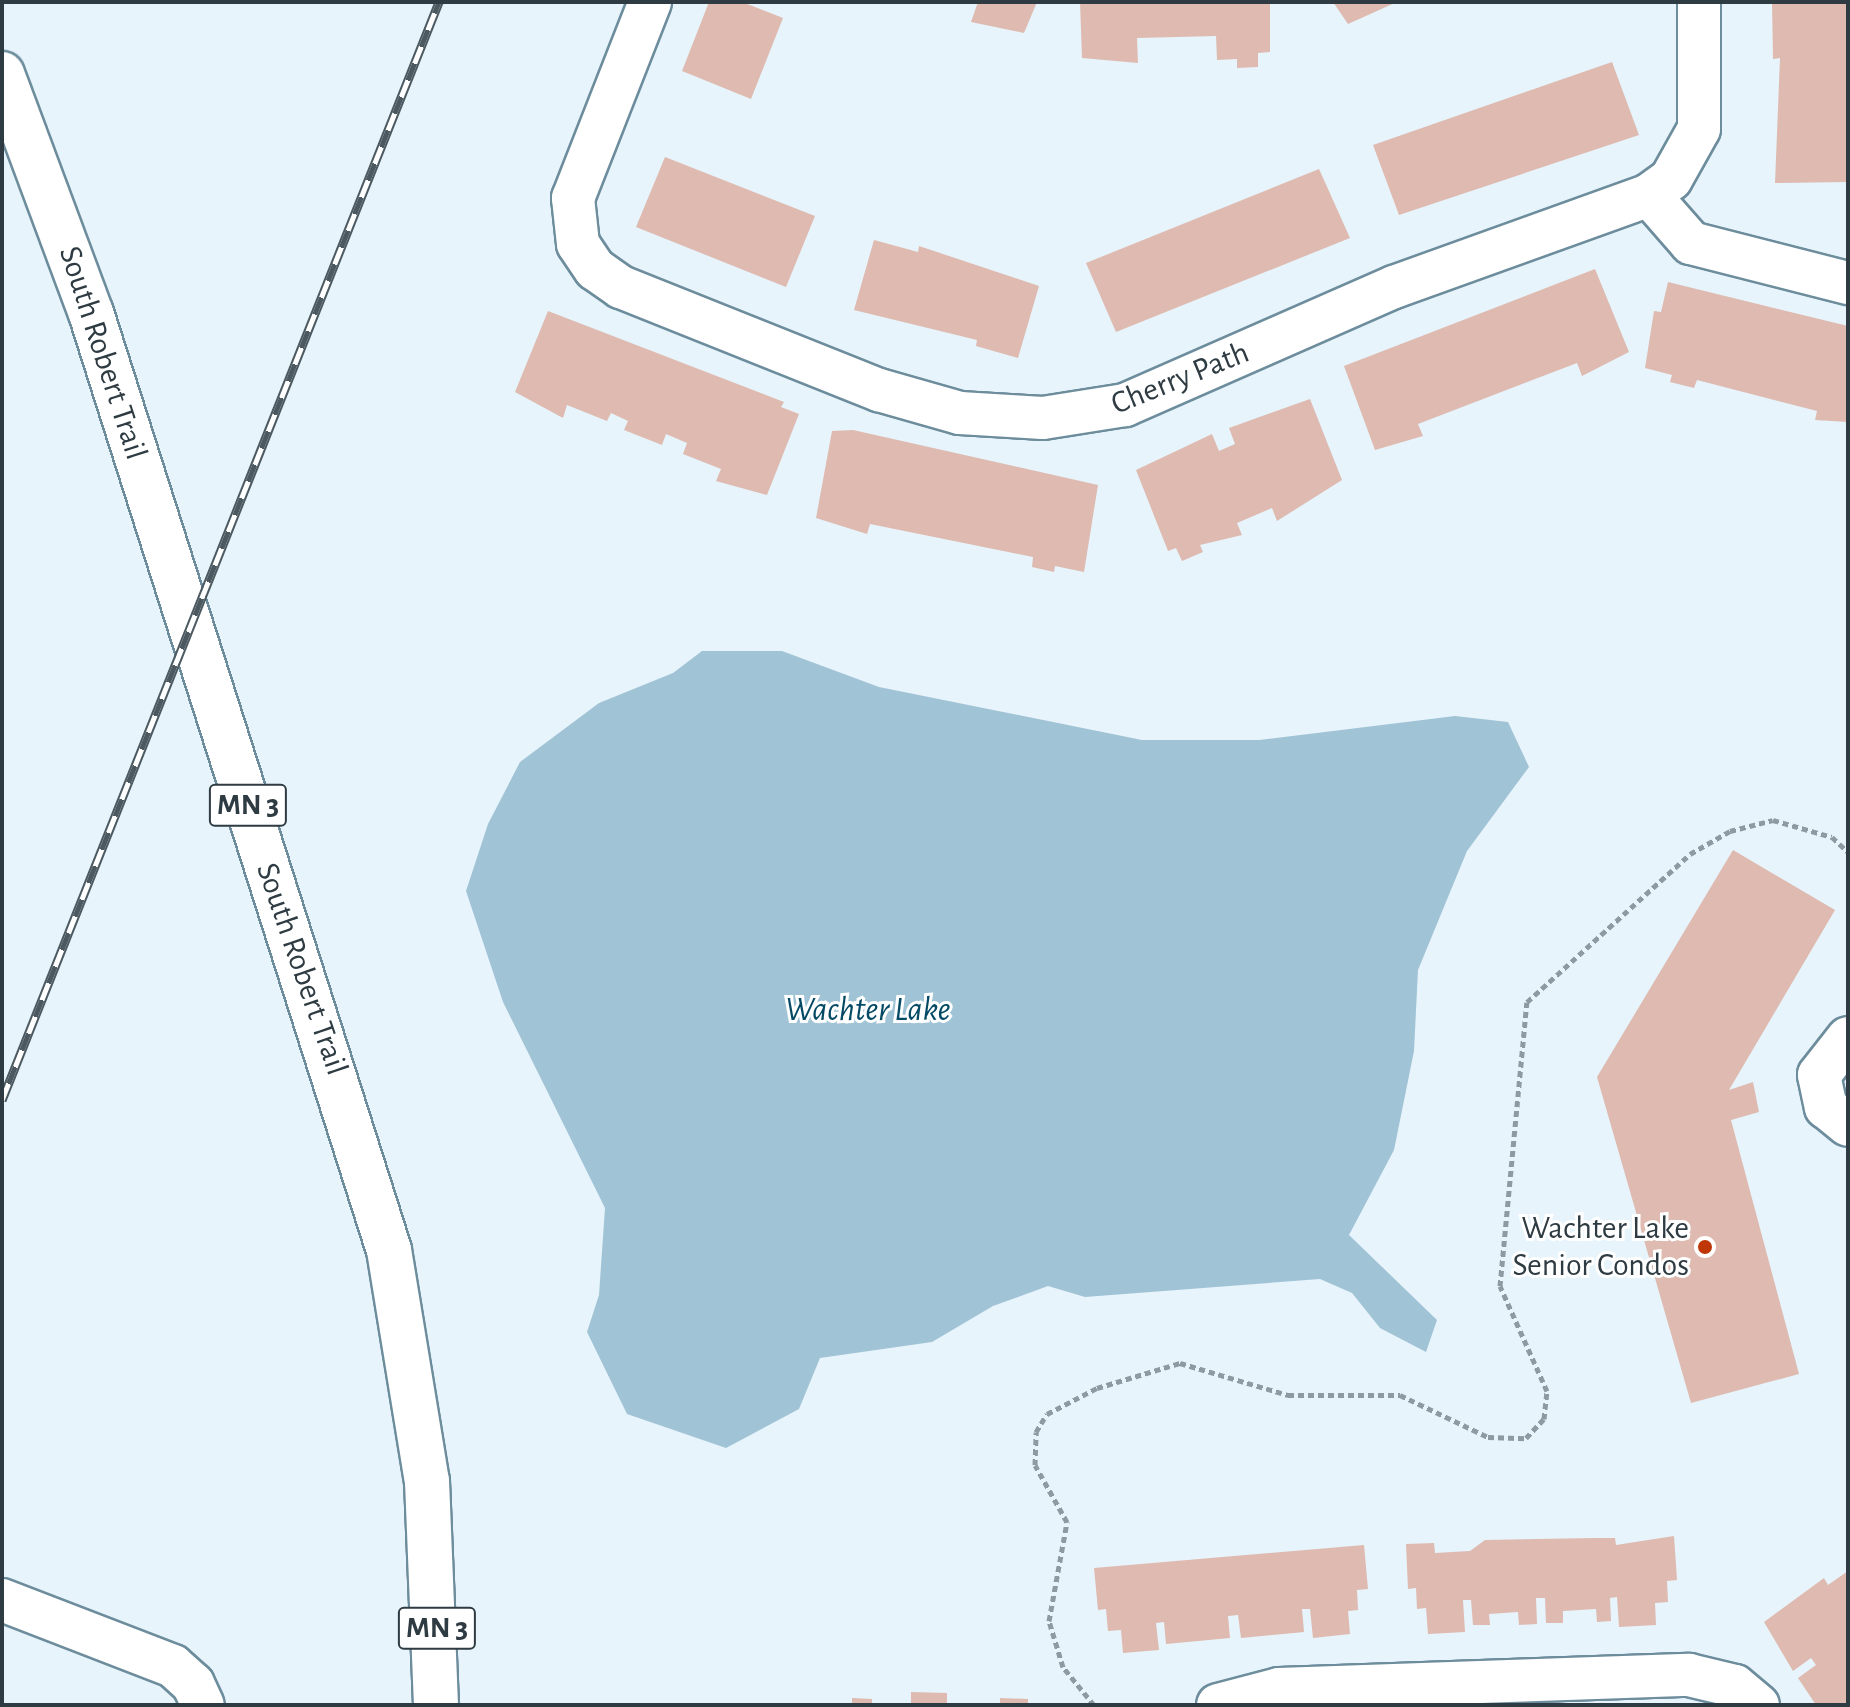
<!DOCTYPE html>
<html>
<head>
<meta charset="utf-8">
<style>
  body { margin:0 }
  #map { position:relative; width:1850px; height:1707px; overflow:hidden; background:#e7f4fb; font-family:"Alegreya Sans",sans-serif }
  div>[style] { position:absolute }
  .water>* { inset:0; background:#a1c3d6 }
  .building>* { inset:0; background:#debab0 }
  .path>* { height:5px; margin-top:-2.5px; transform-origin:0; background:repeating-linear-gradient(90deg,#8d9aa1 0 6px,transparent 0 10px) }
  .roads { filter:drop-shadow(2px 0 #6d8d9d) drop-shadow(-2px 0 #6d8d9d) drop-shadow(0 2px #6d8d9d) drop-shadow(0 -2px #6d8d9d) }
  .minor>* { height:42px; margin:-21px; padding:0 21px; transform-origin:21px; border-radius:21px; background:#fff }
  .major>* { height:44px; margin:-22px; padding:0 22px; transform-origin:22px; border-radius:22px; background:#fff }
  .rail>* { height:9px; margin-top:-4.5px; transform-origin:0; background:repeating-linear-gradient(90deg,#fff 0 18px,#4c5960 0 36px); box-sizing:border-box; border-block:2px solid #4c5960 }
  .dots>* { width:22px; height:22px; translate:-50% -50%; box-sizing:border-box; border:4px solid #fff; border-radius:50% }
  span { translate:-50% -50%; white-space:nowrap; text-align:center; line-height:1.15; -webkit-text-stroke:6px #fff; paint-order:stroke }
  .shield-label span { padding:2px 6px; background:#fff; border:2px solid; border-radius:6px; -webkit-text-stroke-width:0 }
  .shield-label { font-size:30px; color:#2e3b42; font-weight:700 }
  .street-label { font-size:32px; color:#2e3b42 }
  .poi-label { font-size:32px; color:#2e3b42 }
  .right { translate:-100% -50%; text-align:right }
  .water-label { font-size:34px; color:#054a65; font-style:italic }
  .frame { position:absolute; inset:0; border:4px solid #2e3b42; pointer-events:none }
</style>
</head>
<body>
<div id="map">
  <div class="water">
    <div style="clip-path:polygon(702px 651px,782px 651px,879px 687px,1142px 740px,1259px 740px,1455px 716px,1508px 722px,1529px 767px,1467px 851px,1418px 970px,1414px 1051px,1394px 1150px,1349px 1235px,1437px 1320px,1426px 1352px,1380px 1328px,1352px 1293px,1320px 1279px,1085px 1297px,1048px 1286px,993px 1306px,932px 1342px,820px 1358px,799px 1409px,726px 1448px,627px 1414px,587px 1332px,599px 1295px,605px 1208px,503px 1002px,466px 891px,488px 824px,520px 762px,599px 703px,673px 673px)"></div>
  </div>
  <div class="building">
    <div style="clip-path:polygon(709px 2px,742px 2px,783px 18px,751px 99px,682px 71px)"></div>
    <div style="clip-path:polygon(978px 2px,1037px 2px,1024px 33px,971px 22px)"></div>
    <div style="clip-path:polygon(1080px 2px,1270px 2px,1270px 52px,1258px 53px,1258px 67px,1237px 68px,1237px 59px,1217px 60px,1216px 36px,1137px 38px,1138px 63px,1082px 58px)"></div>
    <div style="clip-path:polygon(1333px 2px,1397px 2px,1348px 24px)"></div>
    <div style="clip-path:polygon(1772px 2px,1846px 2px,1848px 182px,1775px 183px,1780px 58px,1773px 59px)"></div>
    <div style="clip-path:polygon(1612px 62px,1639px 135px,1399px 215px,1373px 145px)"></div>
    <div style="clip-path:polygon(665px 157px,815px 216px,786px 287px,636px 227px)"></div>
    <div style="clip-path:polygon(1319px 169px,1350px 238px,1116px 332px,1086px 263px)"></div>
    <div style="clip-path:polygon(874px 240px,918px 252px,919px 246px,1039px 286px,1018px 358px,976px 346px,977px 340px,854px 310px)"></div>
    <div style="clip-path:polygon(1595px 269px,1629px 352px,1582px 376px,1577px 363px,1418px 424px,1423px 436px,1375px 450px,1344px 366px)"></div>
    <div style="clip-path:polygon(1668px 282px,1848px 326px,1848px 422px,1815px 420px,1817px 411px,1697px 380px,1694px 388px,1670px 382px,1672px 375px,1645px 368px,1654px 311px,1661px 312px)"></div>
    <div style="clip-path:polygon(548px 311px,784px 402px,781px 407px,799px 414px,767px 495px,716px 481px,721px 469px,683px 454px,687px 443px,666px 434px,662px 445px,624px 430px,628px 421px,611px 413px,607px 421px,567px 405px,563px 418px,515px 392px)"></div>
    <div style="clip-path:polygon(1310px 399px,1342px 480px,1277px 521px,1272px 508px,1237px 523px,1242px 535px,1200px 545px,1203px 552px,1182px 561px,1176px 548px,1168px 551px,1136px 470px,1212px 434px,1219px 451px,1235px 444px,1229px 428px)"></div>
    <div style="clip-path:polygon(853px 430px,1098px 485px,1084px 572px,1055px 566px,1054px 572px,1032px 567px,1033px 557px,870px 524px,867px 534px,816px 518px,832px 431px)"></div>
    <div style="clip-path:polygon(1733px 850px,1835px 910px,1729px 1090px,1753px 1082px,1759px 1112px,1731px 1120px,1799px 1374px,1691px 1403px,1597px 1077px)"></div>
    <div style="clip-path:polygon(1674px 1536px,1677px 1580px,1667px 1581px,1668px 1602px,1655px 1603px,1656px 1625px,1619px 1627px,1617px 1597px,1610px 1598px,1611px 1621px,1597px 1622px,1596px 1609px,1563px 1611px,1563px 1623px,1546px 1623px,1545px 1598px,1536px 1598px,1537px 1624px,1519px 1625px,1518px 1612px,1489px 1614px,1490px 1625px,1473px 1625px,1471px 1600px,1463px 1600px,1465px 1632px,1428px 1634px,1426px 1608px,1417px 1609px,1416px 1588px,1408px 1589px,1406px 1544px,1434px 1543px,1435px 1553px,1470px 1551px,1485px 1540px,1594px 1538px,1615px 1538px,1616px 1545px)"></div>
    <div style="clip-path:polygon(1364px 1545px,1368px 1589px,1357px 1590px,1358px 1610px,1348px 1611px,1350px 1634px,1313px 1638px,1310px 1609px,1302px 1609px,1304px 1632px,1241px 1638px,1238px 1615px,1228px 1616px,1230px 1638px,1166px 1644px,1164px 1622px,1156px 1623px,1159px 1650px,1123px 1653px,1121px 1630px,1108px 1631px,1106px 1609px,1098px 1610px,1094px 1568px)"></div>
    <div style="clip-path:polygon(1848px 1571px,1848px 1705px,1816px 1705px,1798px 1678px,1816px 1665px,1811px 1658px,1793px 1671px,1764px 1622px,1824px 1578px,1828px 1585px)"></div>
    <div style="clip-path:polygon(911px 1692px,947px 1693px,947px 1705px,911px 1705px)"></div>
    <div style="clip-path:polygon(852px 1698px,872px 1699px,872px 1705px,852px 1705px)"></div>
    <div style="clip-path:polygon(1000px 1698px,1028px 1699px,1028px 1705px,1000px 1705px)"></div>
  </div>
  <div class="path">
    <div style="left:1094px;top:1705px;width:49px;rotate:-129.2deg"></div>
    <div style="left:1063px;top:1667px;width:48px;rotate:-106.9deg"></div>
    <div style="left:1049px;top:1621px;width:101px;rotate:-79.7deg"></div>
    <div style="left:1067px;top:1522px;width:65px;rotate:-119.3deg"></div>
    <div style="left:1035px;top:1465px;width:33px;rotate:-88deg"></div>
    <div style="left:1036px;top:1432px;width:21px;rotate:-59deg"></div>
    <div style="left:1047px;top:1414px;width:56px;rotate:-27.5deg"></div>
    <div style="left:1097px;top:1388px;width:87px;rotate:-16.8deg"></div>
    <div style="left:1180px;top:1363px;width:113px;rotate:16.5deg"></div>
    <div style="left:1288px;top:1395px;width:112px"></div>
    <div style="left:1400px;top:1395px;width:98px;rotate:25.5deg"></div>
    <div style="left:1488px;top:1437px;width:38px;rotate:2deg"></div>
    <div style="left:1526px;top:1438px;width:26px;rotate:-47deg"></div>
    <div style="left:1544px;top:1419px;width:28px;rotate:-84deg"></div>
    <div style="left:1547px;top:1391px;width:115px;rotate:-114.1deg"></div>
    <div style="left:1500px;top:1286px;width:285px;rotate:-84.6deg"></div>
    <div style="left:1527px;top:1002px;width:220px;rotate:-42.2deg"></div>
    <div style="left:1690px;top:854px;width:46px;rotate:-29.9deg"></div>
    <div style="left:1730px;top:831px;width:44px;rotate:-14.3deg"></div>
    <div style="left:1773px;top:820px;width:61px;rotate:16.1deg"></div>
    <div style="left:1832px;top:837px;width:22px;rotate:43deg"></div>
  </div>
  <div class="roads">
    <div class="minor">
      <div style="left:650px;top:2px;width:211px;rotate:111.4deg"></div>
      <div style="left:573px;top:198px;width:46px;rotate:83.8deg"></div>
      <div style="left:578px;top:244px;width:30px;rotate:56deg"></div>
      <div style="left:595px;top:269px;width:32px;rotate:35deg"></div>
      <div style="left:621px;top:287px;width:278px;rotate:21.8deg"></div>
      <div style="left:879px;top:390px;width:84px;rotate:15.9deg"></div>
      <div style="left:960px;top:413px;width:83px;rotate:3.4deg"></div>
      <div style="left:1043px;top:418px;width:83px;rotate:-9deg"></div>
      <div style="left:1125px;top:405px;width:294px;rotate:-23.7deg"></div>
      <div style="left:1394px;top:287px;width:271px;rotate:-19.8deg"></div>
      <div style="left:1649px;top:195px;width:27px;rotate:-36deg"></div>
      <div style="left:1671px;top:179px;width:57px;rotate:-60.8deg"></div>
      <div style="left:1699px;top:129px;width:127px;rotate:-90deg"></div>
      <div style="left:1649px;top:195px;width:64px;rotate:48.8deg"></div>
      <div style="left:1691px;top:243px;width:162px;rotate:14.3deg"></div>
      <div style="left:1848px;top:1038px;width:47px;rotate:128.1deg"></div>
      <div style="left:1819px;top:1075px;width:33px;rotate:78deg"></div>
      <div style="left:1826px;top:1107px;width:28px;rotate:39deg"></div>
      <div style="left:2px;top:1600px;width:183px;rotate:21.1deg"></div>
      <div style="left:173px;top:1666px;width:27px;rotate:42deg"></div>
      <div style="left:193px;top:1684px;width:23px;rotate:65deg"></div>
      <div style="left:1218px;top:1705px;width:63px;rotate:-14.7deg"></div>
      <div style="left:1279px;top:1689px;width:410px;rotate:-2deg"></div>
      <div style="left:1689px;top:1675px;width:47px;rotate:13.4deg"></div>
      <div style="left:1735px;top:1686px;width:30px;rotate:40deg"></div>
    </div>
    <div class="major">
      <div style="left:2px;top:74px;width:255px;rotate:69.6deg"></div>
      <div style="left:91px;top:313px;width:983px;rotate:72.36deg"></div>
      <div style="left:389px;top:1250px;width:234px;rotate:80.7deg"></div>
      <div style="left:427px;top:1481px;width:224px;rotate:87.7deg"></div>
    </div>
  </div>
  <div class="rail">
    <div style="left:2px;top:1100px;width:1182px;rotate:-68.3deg"></div>
  </div>
  <div class="dots">
    <div style="left:1705px;top:1247px;background:#bf3706"></div>
  </div>
  <div class="shield-label">
    <span style="left:248px;top:805px">MN 3</span>
    <span style="left:437px;top:1628px">MN 3</span>
  </div>
  <div class="street-label">
    <span style="left:103px;top:353px;rotate:72deg">South Robert Trail</span>
    <span style="left:1180px;top:378px;rotate:-22deg">Cherry Path</span>
    <span style="left:302px;top:969px;rotate:71deg">South Robert Trail</span>
  </div>
  <div class="poi-label">
    <span class="right" style="left:1689px;top:1247px">Wachter Lake<br>Senior Condos</span>
  </div>
  <div class="water-label">
    <span style="left:868px;top:1011px">Wachter Lake</span>
  </div>
  <div class="frame"></div>
</div>
</body>
</html>
